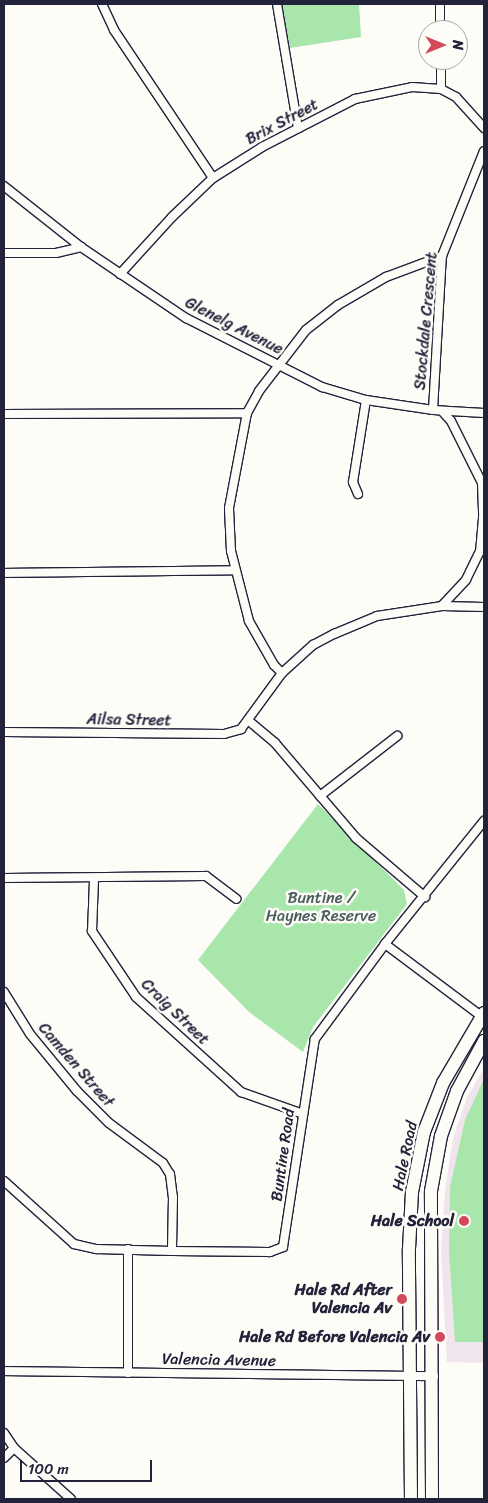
<!DOCTYPE html>
<html>
<head>
<meta charset="utf-8">
<style>
  body { margin:0 }
  #map { position:relative; width:488px; height:1503px; overflow:hidden; background:#fdfcf7; font-family:Sriracha,sans-serif }
  div>[style] { position:absolute }
  .built>* { inset:0; background:#f1e5ed }
  .green>* { inset:0; background:#a8e6ac }
  .roads { filter:drop-shadow(1px 0 #22223b) drop-shadow(-1px 0 #22223b) drop-shadow(0 1px #22223b) drop-shadow(0 -1px #22223b) }
  .minor>* { height:8px; margin:-4px; padding:0 4px; transform-origin:4px; border-radius:4px; background:#fdfcf7 }
  .primary>* { height:12px; margin:-6px; padding:0 6px; transform-origin:6px; border-radius:6px; background:#fdfcf7 }
  .dots>* { width:14px; height:14px; translate:-50% -50%; box-sizing:border-box; border:2px solid #fdfcf7; border-radius:50% }
  span { translate:-50% -50%; white-space:nowrap; text-align:center; line-height:1.15; -webkit-text-stroke:5px #fdfcf7; paint-order:stroke }
  .street-label { font-size:16px; color:#22223b }
  .park-label { font-size:16px; color:#4a5d5d }
  .poi-label { font-size:16px; color:#22223b; font-weight:700 }
  .right { translate:-100% -50%; text-align:right }
  .frame { position:absolute; inset:0; border:5px solid #22223b; pointer-events:none }
  .north { position:absolute; left:418px; top:20px; width:50px; height:50px; box-sizing:border-box; background:#fdfcf7; border:1px solid #a5a5ac; border-radius:50%; rotate:90deg; font-size:14px; font-weight:700; line-height:20px; text-align:center; color:#22223b }
  .north::after { content:''; display:block; margin:auto; width:18px; height:22px; background:#d1495b; clip-path:polygon(50% 0,100% 100%,50% 72%,0 100%) }
  .scale { position:absolute; left:20px; top:1460px; width:132px; height:22px; box-sizing:border-box; border:2px solid #22223b; border-top:0; padding-left:6px; font-size:15px; line-height:18px; white-space:nowrap; color:#22223b; -webkit-text-stroke:4px #fdfcf7; paint-order:stroke }
</style>
</head>
<body>
<div id="map">
  <div class="built">
    <div style="clip-path:polygon(484px 1068px,484px 1363px,447px 1362px,441px 1250px,445px 1191px,453px 1138px,467px 1097px)"></div>
  </div>
  <div class="green">
    <div style="clip-path:polygon(282px 4px,359px 4px,361px 37px,290px 48px)"></div>
    <div style="clip-path:polygon(318px 804px,404px 890px,407px 904px,313px 1027px,303px 1052px,249px 1012px,198px 960px)"></div>
    <div style="clip-path:polygon(484px 1079px,484px 1342px,455px 1342px,449px 1252px,450px 1187px,465px 1120px)"></div>
  </div>
  <div class="roads">
    <div class="minor">
      <div style="left:102px;top:4px;width:29px;rotate:65deg"></div>
      <div style="left:114px;top:30px;width:178px;rotate:56.2deg"></div>
      <div style="left:277px;top:4px;width:126px;rotate:80.4deg"></div>
      <div style="left:440px;top:4px;width:26px;rotate:90deg"></div>
      <div style="left:441px;top:60px;width:29px;rotate:90deg"></div>
      <div style="left:4px;top:186px;width:98px;rotate:38.4deg"></div>
      <div style="left:81px;top:247px;width:127px;rotate:34.1deg"></div>
      <div style="left:186px;top:318px;width:153px;rotate:26.9deg"></div>
      <div style="left:322px;top:387px;width:46px;rotate:16.5deg"></div>
      <div style="left:366px;top:400px;width:68px;rotate:8.5deg"></div>
      <div style="left:433px;top:410px;width:51px;rotate:3.4deg"></div>
      <div style="left:4px;top:253px;width:52px"></div>
      <div style="left:56px;top:253px;width:26px;rotate:-13deg"></div>
      <div style="left:120px;top:274px;width:77px;rotate:-47.6deg"></div>
      <div style="left:172px;top:217px;width:57px;rotate:-43.6deg"></div>
      <div style="left:213px;top:178px;width:58px;rotate:-32.3deg"></div>
      <div style="left:262px;top:147px;width:105px;rotate:-27.3deg"></div>
      <div style="left:355px;top:99px;width:58px;rotate:-11.9deg"></div>
      <div style="left:412px;top:87px;width:29px;rotate:4deg"></div>
      <div style="left:441px;top:89px;width:17px;rotate:28deg"></div>
      <div style="left:456px;top:97px;width:42px;rotate:47.9deg"></div>
      <div style="left:433px;top:410px;width:154px;rotate:-86.7deg"></div>
      <div style="left:442px;top:256px;width:113px;rotate:-68.2deg"></div>
      <div style="left:442px;top:411px;width:13px;rotate:48deg"></div>
      <div style="left:451px;top:421px;width:69px;rotate:63.4deg"></div>
      <div style="left:482px;top:483px;width:35px;rotate:88deg"></div>
      <div style="left:483px;top:518px;width:33px;rotate:95deg"></div>
      <div style="left:480px;top:551px;width:32px;rotate:116deg"></div>
      <div style="left:466px;top:580px;width:35px;rotate:133deg"></div>
      <div style="left:4px;top:414px;width:243px;rotate:-0.2deg"></div>
      <div style="left:358px;top:494px;width:13px;rotate:-113deg"></div>
      <div style="left:353px;top:482px;width:83px;rotate:-81deg"></div>
      <div style="left:4px;top:573px;width:230px;rotate:-0.7deg"></div>
      <div style="left:282px;top:673px;width:11px;rotate:-135deg"></div>
      <div style="left:274px;top:665px;width:51px;rotate:-119.6deg"></div>
      <div style="left:249px;top:621px;width:72px;rotate:-104.4deg"></div>
      <div style="left:231px;top:551px;width:43px;rotate:-92.7deg"></div>
      <div style="left:229px;top:508px;width:97px;rotate:-79.3deg"></div>
      <div style="left:247px;top:413px;width:25px;rotate:-61deg"></div>
      <div style="left:259px;top:391px;width:77px;rotate:-52.4deg"></div>
      <div style="left:306px;top:330px;width:41px;rotate:-38deg"></div>
      <div style="left:338px;top:305px;width:56px;rotate:-30.3deg"></div>
      <div style="left:386px;top:277px;width:60px;rotate:-20.6deg"></div>
      <div style="left:249px;top:721px;width:34px;rotate:40deg"></div>
      <div style="left:275px;top:743px;width:125px;rotate:49.5deg"></div>
      <div style="left:356px;top:838px;width:91px;rotate:40.5deg"></div>
      <div style="left:4px;top:732px;width:220px;rotate:0.5deg"></div>
      <div style="left:224px;top:734px;width:18px;rotate:-16deg"></div>
      <div style="left:241px;top:729px;width:69px;rotate:-53.8deg"></div>
      <div style="left:282px;top:673px;width:42px;rotate:-42.1deg"></div>
      <div style="left:313px;top:645px;width:24px;rotate:-28deg"></div>
      <div style="left:334px;top:634px;width:47px;rotate:-22.7deg"></div>
      <div style="left:377px;top:616px;width:66px;rotate:-8.7deg"></div>
      <div style="left:442px;top:606px;width:42px;rotate:1.4deg"></div>
      <div style="left:320px;top:796px;width:98px;rotate:-37.9deg"></div>
      <div style="left:4px;top:878px;width:202px;rotate:-0.6deg"></div>
      <div style="left:206px;top:876px;width:38px;rotate:37deg"></div>
      <div style="left:94px;top:880px;width:51px;rotate:92.2deg"></div>
      <div style="left:92px;top:931px;width:79px;rotate:56.3deg"></div>
      <div style="left:136px;top:997px;width:142px;rotate:42.1deg"></div>
      <div style="left:241px;top:1092px;width:66px;rotate:19.5deg"></div>
      <div style="left:385px;top:944px;width:124px;rotate:36.8deg"></div>
      <div style="left:4px;top:992px;width:49px;rotate:58.2deg"></div>
      <div style="left:30px;top:1034px;width:74px;rotate:50.5deg"></div>
      <div style="left:77px;top:1091px;width:45px;rotate:45deg"></div>
      <div style="left:109px;top:1123px;width:67px;rotate:36.5deg"></div>
      <div style="left:163px;top:1163px;width:13px;rotate:58deg"></div>
      <div style="left:170px;top:1174px;width:23px;rotate:83deg"></div>
      <div style="left:173px;top:1197px;width:54px;rotate:91.1deg"></div>
      <div style="left:4px;top:1181px;width:94px;rotate:42deg"></div>
      <div style="left:74px;top:1244px;width:23px;rotate:13deg"></div>
      <div style="left:96px;top:1249px;width:76px;rotate:1.5deg"></div>
      <div style="left:172px;top:1251px;width:98px;rotate:0.6deg"></div>
      <div style="left:270px;top:1252px;width:14px;rotate:-21deg"></div>
      <div style="left:283px;top:1247px;width:210px;rotate:-81.3deg"></div>
      <div style="left:315px;top:1039px;width:118px;rotate:-53.6deg"></div>
      <div style="left:385px;top:944px;width:158px;rotate:-51.2deg"></div>
      <div style="left:4px;top:1371px;width:430px;rotate:0.7deg"></div>
      <div style="left:128px;top:1373px;width:124px;rotate:-90deg"></div>
      <div style="left:4px;top:1433px;width:18px;rotate:56deg"></div>
      <div style="left:14px;top:1448px;width:76px;rotate:41.8deg"></div>
      <div style="left:4px;top:1458px;width:14px;rotate:-45deg"></div>
    </div>
    <div class="primary">
      <div style="left:411px;top:1499px;width:250px;rotate:-90.5deg"></div>
      <div style="left:409px;top:1249px;width:57px;rotate:-87deg"></div>
      <div style="left:412px;top:1192px;width:61px;rotate:-78.7deg"></div>
      <div style="left:424px;top:1132px;width:53px;rotate:-68.8deg"></div>
      <div style="left:443px;top:1083px;width:81px;rotate:-59.6deg"></div>
      <div style="left:432px;top:1499px;width:308px;rotate:-90.2deg"></div>
      <div style="left:431px;top:1191px;width:56px;rotate:-79.7deg"></div>
      <div style="left:441px;top:1136px;width:48px;rotate:-70.4deg"></div>
      <div style="left:457px;top:1091px;width:57px;rotate:-61.6deg"></div>
    </div>
  </div>
  <div class="dots">
    <div style="left:464px;top:1221px;background:#d1495b"></div>
    <div style="left:402px;top:1299px;background:#d1495b"></div>
    <div style="left:440px;top:1337px;background:#d1495b"></div>
  </div>
  <div class="street-label">
    <span style="left:282px;top:122px;rotate:-28deg">Brix Street</span>
    <span style="left:426px;top:321px;rotate:-85deg">Stockdale Crescent</span>
    <span style="left:234px;top:326px;rotate:27deg">Glenelg Avenue</span>
    <span style="left:129px;top:720px;rotate:1deg">Ailsa Street</span>
    <span style="left:175px;top:1012px;rotate:44deg">Craig Street</span>
    <span style="left:76px;top:1065px;rotate:49deg">Camden Street</span>
    <span style="left:283px;top:1155px;rotate:-82deg">Buntine Road</span>
    <span style="left:405px;top:1156px;rotate:-78deg">Hale Road</span>
    <span style="left:219px;top:1360px;rotate:1deg">Valencia Avenue</span>
  </div>
  <div class="park-label">
    <span style="left:321px;top:907px">Buntine /<br>Haynes Reserve</span>
  </div>
  <div class="poi-label">
    <span class="right" style="left:454px;top:1221px">Hale School</span>
    <span class="right" style="left:392px;top:1299px">Hale Rd After<br>Valencia Av</span>
    <span class="right" style="left:430px;top:1337px">Hale Rd Before Valencia Av</span>
  </div>
  <div class="frame"></div>
  <div class="north">N</div>
  <div class="scale">100 m</div>
</div>
</body>
</html>
